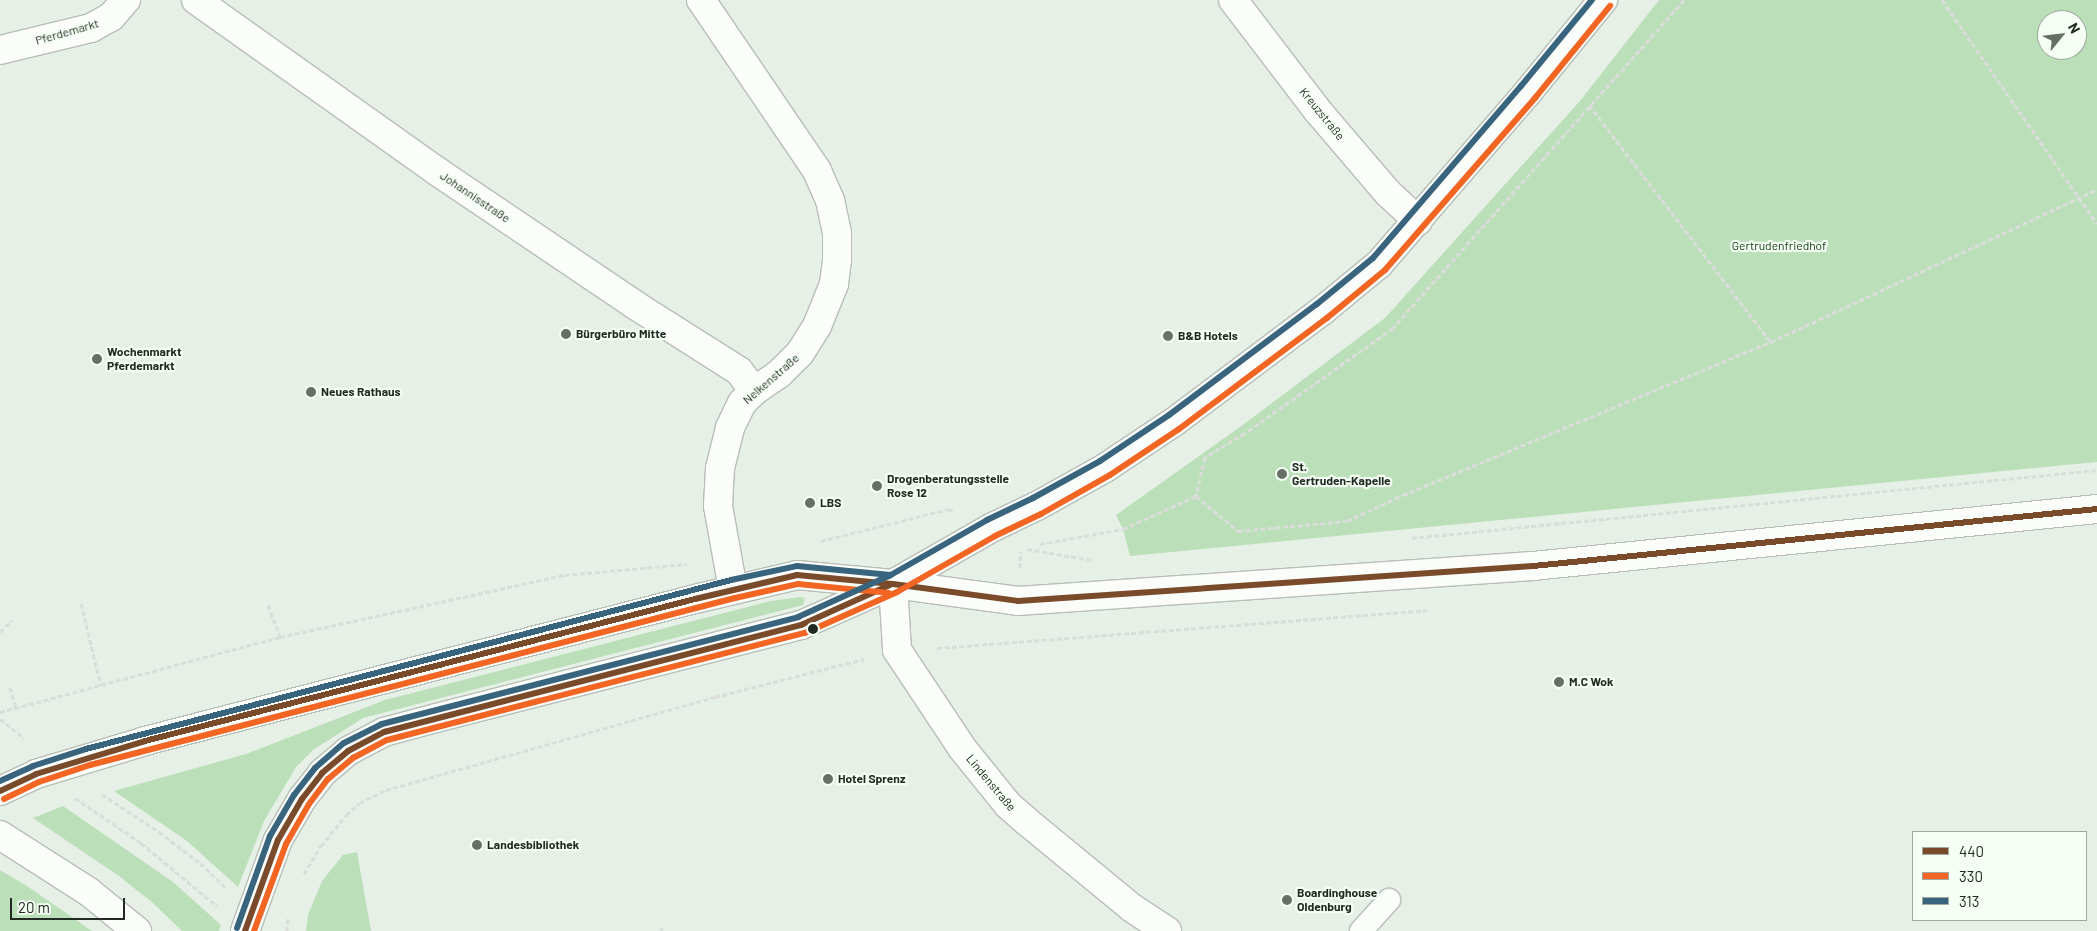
<!DOCTYPE html>
<html>
<head>
<meta charset="utf-8">
<style>
  body { margin:0 }
  #map { position:relative; width:2097px; height:931px; overflow:hidden; background:#e6f0e6; font-family:Barlow,sans-serif }
  div>[style] { position:absolute }
  .green>* { inset:0; background:#bbdfb9 }
  .path>* { height:3px; margin-top:-1.5px; transform-origin:0; background:repeating-linear-gradient(90deg,#daddda 0 5px,transparent 0 7.5px) }
  .roads { filter:drop-shadow(1px 0 #b7beb7) drop-shadow(-1px 0 #b7beb7) drop-shadow(0 1px #b7beb7) drop-shadow(0 -1px #b7beb7) }
  .lane>* { height:22px; margin:-11px; padding:0 11px; transform-origin:11px; border-radius:11px; background:#fbfdfb }
  .street>* { height:28px; margin:-14px; padding:0 14px; transform-origin:14px; border-radius:14px; background:#fbfdfb }
  .secondary>* { height:28px; margin:-14px; padding:0 14px; transform-origin:14px; border-radius:14px; background:#fbfdfb }
  .bus-1>* { height:6px; margin:-3px; padding:0 3px; transform-origin:3px; border-radius:3px; background:#7a4b2a }
  .bus-2>* { height:6px; margin:-3px; padding:0 3px; transform-origin:3px; border-radius:3px; background:#f26522 }
  .bus-3>* { height:6px; margin:-3px; padding:0 3px; transform-origin:3px; border-radius:3px; background:#38647d }
  .dots>* { width:14px; height:14px; translate:-50% -50%; box-sizing:border-box; border:2px solid #f5fff4; border-radius:50% }
  span { translate:-50% -50%; white-space:nowrap; text-align:center; line-height:1.15; -webkit-text-stroke:4.5px #f5fff4; paint-order:stroke }
  .street-label { font-size:12px; color:#232923 }
  .park-label { font-size:12px; color:#0b390d }
  .poi-label { font-size:12px; color:#232923; font-weight:700 }
  .left { translate:0 -50%; text-align:left }
  .legend { position:absolute; left:1912px; top:831px; width:175px; height:90px; box-sizing:border-box; background:#f5fff4; border:1px solid #a1a9a0; margin:0; padding:6px 9px; list-style:none; font-size:15px; color:#232923 }
  .legend li { display:flex; align-items:center; gap:10px; height:25px }
  .legend b { width:25px; border:1px solid #a1a9a0 }
  .north { position:absolute; left:2037px; top:10px; width:50px; height:50px; box-sizing:border-box; background:#f5fff4; border:1px solid #a1a9a0; border-radius:50%; rotate:61deg; font-size:14px; font-weight:700; line-height:20px; text-align:center; color:#232923 }
  .north::after { content:''; display:block; margin:auto; width:18px; height:22px; background:#676f67; clip-path:polygon(50% 0,100% 100%,50% 72%,0 100%) }
  .scale { position:absolute; left:10px; top:898px; width:115px; height:22px; box-sizing:border-box; border:2px solid #232923; border-top:0; padding-left:6px; font-size:15px; line-height:18px; white-space:nowrap; color:#232923; -webkit-text-stroke:4px #f5fff4; paint-order:stroke }
</style>
</head>
<body>
<div id="map">
  <div class="green">
    <div style="clip-path:polygon(evenodd,1659px 0,2097px 0,2097px 462px,1130px 556px,1123px 529px,1116px 515px,1240px 427px,1385px 318px,1580px 101px,1659px 0,2047px 20px,2077px 20px,2077px 50px,2047px 50px,2047px 20px)"></div>
    <div style="clip-path:polygon(800px 597px,805px 598px,803px 605px,363px 718px,313px 750px,296px 767px,264px 821px,238px 887px,187px 841px,114px 791px,246px 754px,385px 700px,771px 601px)"></div>
    <div style="clip-path:polygon(63px 806px,173px 882px,221px 925px,219px 931px,182px 931px,153px 903px,119px 876px,33px 818px)"></div>
    <div style="clip-path:polygon(357px 852px,371px 931px,306px 931px,308px 915px,322px 881px,343px 855px)"></div>
    <div style="clip-path:polygon(0 870px,27px 886px,92px 931px,0 931px)"></div>
  </div>
  <div class="path">
    <div style="left:1684px;top:0;width:438px;rotate:131.6deg"></div>
    <div style="left:1393px;top:328px;width:181px;rotate:144.6deg"></div>
    <div style="left:1245px;top:433px;width:47px;rotate:149deg"></div>
    <div style="left:1205px;top:457px;width:40px;rotate:103deg"></div>
    <div style="left:1196px;top:496px;width:55px;rotate:39.8deg"></div>
    <div style="left:1238px;top:531px;width:109px;rotate:-5.2deg"></div>
    <div style="left:1347px;top:521px;width:62px;rotate:-24.9deg"></div>
    <div style="left:1403px;top:495px;width:399px;rotate:-22.6deg"></div>
    <div style="left:1771px;top:342px;width:360px;rotate:-25.1deg"></div>
    <div style="left:1942px;top:0;width:272px;rotate:55.3deg"></div>
    <div style="left:1589px;top:105px;width:299px;rotate:52.5deg"></div>
    <div style="left:1412px;top:538px;width:688px;rotate:-5.67deg"></div>
    <div style="left:821px;top:541px;width:131px;rotate:-14.1deg"></div>
    <div style="left:948px;top:509px;width:5px;rotate:22deg"></div>
    <div style="left:1040px;top:544px;width:84px;rotate:-10.2deg"></div>
    <div style="left:1123px;top:529px;width:80px;rotate:-24.3deg"></div>
    <div style="left:1027px;top:549px;width:66px;rotate:9.6deg"></div>
    <div style="left:1020px;top:568px;width:17px;rotate:-87deg"></div>
    <div style="left:81px;top:603px;width:85px;rotate:76.5deg"></div>
    <div style="left:268px;top:605px;width:34px;rotate:69deg"></div>
    <div style="left:0;top:632px;width:17px;rotate:-45deg"></div>
    <div style="left:937px;top:648px;width:491px;rotate:-4.4deg"></div>
    <div style="left:10px;top:687px;width:22px;rotate:74deg"></div>
    <div style="left:0;top:712px;width:290px;rotate:-15deg"></div>
    <div style="left:280px;top:637px;width:292px;rotate:-12.3deg"></div>
    <div style="left:565px;top:575px;width:122px;rotate:-5.2deg"></div>
    <div style="left:0;top:719px;width:31px;rotate:38deg"></div>
    <div style="left:102px;top:794px;width:69px;rotate:33.7deg"></div>
    <div style="left:159px;top:832px;width:51px;rotate:37.1deg"></div>
    <div style="left:200px;top:863px;width:35px;rotate:44deg"></div>
    <div style="left:75px;top:798px;width:80px;rotate:34.3deg"></div>
    <div style="left:141px;top:843px;width:99px;rotate:39.7deg"></div>
    <div style="left:304px;top:874px;width:33px;rotate:-59deg"></div>
    <div style="left:321px;top:846px;width:40px;rotate:-51deg"></div>
    <div style="left:346px;top:815px;width:18px;rotate:-41deg"></div>
    <div style="left:360px;top:803px;width:29px;rotate:-27deg"></div>
    <div style="left:386px;top:790px;width:342px;rotate:-15.8deg"></div>
    <div style="left:715px;top:697px;width:154px;rotate:-14.3deg"></div>
    <div style="left:661px;top:928px;width:3px;rotate:72deg"></div>
    <div style="left:287px;top:931px;width:14px;rotate:-86deg"></div>
  </div>
  <div class="roads">
    <div class="lane">
      <div style="left:1361px;top:931px;width:42px;rotate:-47.9deg"></div>
    </div>
    <div class="street">
      <div style="left:196px;top:0;width:297px;rotate:35.4deg"></div>
      <div style="left:438px;top:172px;width:238px;rotate:34deg"></div>
      <div style="left:635px;top:305px;width:123px;rotate:32.4deg"></div>
      <div style="left:739px;top:371px;width:25px;rotate:53deg"></div>
      <div style="left:701px;top:0;width:207px;rotate:55.8deg"></div>
      <div style="left:817px;top:171px;width:32px;rotate:66deg"></div>
      <div style="left:830px;top:200px;width:34px;rotate:78deg"></div>
      <div style="left:837px;top:233px;width:27px;rotate:90deg"></div>
      <div style="left:837px;top:260px;width:24px;rotate:97deg"></div>
      <div style="left:834px;top:284px;width:45px;rotate:112deg"></div>
      <div style="left:817px;top:326px;width:32px;rotate:122deg"></div>
      <div style="left:800px;top:353px;width:30px;rotate:135deg"></div>
      <div style="left:779px;top:374px;width:30px;rotate:146deg"></div>
      <div style="left:754px;top:391px;width:17px;rotate:135deg"></div>
      <div style="left:742px;top:403px;width:28px;rotate:116deg"></div>
      <div style="left:730px;top:428px;width:41px;rotate:104deg"></div>
      <div style="left:720px;top:468px;width:38px;rotate:93deg"></div>
      <div style="left:718px;top:506px;width:84px;rotate:79.8deg"></div>
      <div style="left:1233px;top:0;width:138px;rotate:52.6deg"></div>
      <div style="left:1317px;top:110px;width:109px;rotate:49.5deg"></div>
      <div style="left:1388px;top:193px;width:41px;rotate:43deg"></div>
      <div style="left:0;top:50px;width:94px;rotate:-13.6deg"></div>
      <div style="left:91px;top:28px;width:23px;rotate:-29deg"></div>
      <div style="left:111px;top:17px;width:23px;rotate:-49deg"></div>
      <div style="left:893px;top:584px;width:66px;rotate:86.5deg"></div>
      <div style="left:897px;top:650px;width:118px;rotate:56.4deg"></div>
      <div style="left:962px;top:748px;width:73px;rotate:51.1deg"></div>
      <div style="left:1008px;top:805px;width:23px;rotate:41deg"></div>
      <div style="left:1025px;top:820px;width:139px;rotate:39.4deg"></div>
      <div style="left:1132px;top:908px;width:42px;rotate:33.3deg"></div>
    </div>
    <div class="secondary">
      <div style="left:0;top:791px;width:40px;rotate:-25deg"></div>
      <div style="left:36px;top:774px;width:114px;rotate:-16.8deg"></div>
      <div style="left:145px;top:741px;width:568px;rotate:-14.48deg"></div>
      <div style="left:695px;top:599px;width:105px;rotate:-13.2deg"></div>
      <div style="left:797px;top:575px;width:96px;rotate:5.4deg"></div>
      <div style="left:893px;top:584px;width:126px;rotate:7.7deg"></div>
      <div style="left:1018px;top:601px;width:516px;rotate:-3.89deg"></div>
      <div style="left:1533px;top:566px;width:567px;rotate:-5.77deg"></div>
      <div style="left:0;top:835px;width:106px;rotate:32.6deg"></div>
      <div style="left:89px;top:892px;width:62px;rotate:39.1deg"></div>
      <div style="left:245px;top:931px;width:97px;rotate:-70.1deg"></div>
      <div style="left:278px;top:840px;width:48px;rotate:-59.7deg"></div>
      <div style="left:302px;top:799px;width:33px;rotate:-52deg"></div>
      <div style="left:322px;top:773px;width:34px;rotate:-40deg"></div>
      <div style="left:348px;top:751px;width:41px;rotate:-27.8deg"></div>
      <div style="left:384px;top:732px;width:54px;rotate:-15.1deg"></div>
      <div style="left:436px;top:718px;width:377px;rotate:-14.3deg"></div>
      <div style="left:801px;top:625px;width:101px;rotate:-24deg"></div>
      <div style="left:893px;top:584px;width:113px;rotate:-29.7deg"></div>
      <div style="left:991px;top:528px;width:51px;rotate:-25.6deg"></div>
      <div style="left:1037px;top:506px;width:78px;rotate:-29.2deg"></div>
      <div style="left:1105px;top:468px;width:83px;rotate:-33.7deg"></div>
      <div style="left:1174px;top:422px;width:185px;rotate:-36.9deg"></div>
      <div style="left:1322px;top:311px;width:74px;rotate:-39.5deg"></div>
      <div style="left:1379px;top:264px;width:228px;rotate:-49.1deg"></div>
      <div style="left:1528px;top:92px;width:119px;rotate:-50.8deg"></div>
    </div>
  </div>
  <div class="bus-1">
    <div style="left:0;top:791px;width:40px;rotate:-25deg"></div>
    <div style="left:36px;top:774px;width:114px;rotate:-16.8deg"></div>
    <div style="left:145px;top:741px;width:568px;rotate:-14.48deg"></div>
    <div style="left:695px;top:599px;width:105px;rotate:-13.2deg"></div>
    <div style="left:797px;top:575px;width:96px;rotate:5.4deg"></div>
    <div style="left:893px;top:584px;width:126px;rotate:7.7deg"></div>
    <div style="left:1018px;top:601px;width:516px;rotate:-3.89deg"></div>
    <div style="left:1533px;top:566px;width:567px;rotate:-5.77deg"></div>
    <div style="left:245px;top:931px;width:97px;rotate:-70.1deg"></div>
    <div style="left:278px;top:840px;width:48px;rotate:-59.7deg"></div>
    <div style="left:302px;top:799px;width:33px;rotate:-52deg"></div>
    <div style="left:322px;top:773px;width:34px;rotate:-40deg"></div>
    <div style="left:348px;top:751px;width:41px;rotate:-27.8deg"></div>
    <div style="left:384px;top:732px;width:431px;rotate:-14.4deg"></div>
    <div style="left:801px;top:625px;width:98px;rotate:-24.2deg"></div>
  </div>
  <div class="bus-2">
    <div style="left:4px;top:799px;width:39px;rotate:-26deg"></div>
    <div style="left:39px;top:782px;width:54px;rotate:-18.4deg"></div>
    <div style="left:90px;top:765px;width:666px;rotate:-14.52deg"></div>
    <div style="left:735px;top:598px;width:65px;rotate:-12.5deg"></div>
    <div style="left:798px;top:584px;width:91px;rotate:5.6deg"></div>
    <div style="left:254px;top:931px;width:93px;rotate:-69.8deg"></div>
    <div style="left:286px;top:844px;width:46px;rotate:-60.1deg"></div>
    <div style="left:309px;top:804px;width:31px;rotate:-53deg"></div>
    <div style="left:328px;top:779px;width:33px;rotate:-40deg"></div>
    <div style="left:353px;top:758px;width:38px;rotate:-28deg"></div>
    <div style="left:387px;top:740px;width:431px;rotate:-14.4deg"></div>
    <div style="left:805px;top:633px;width:101px;rotate:-24deg"></div>
    <div style="left:897px;top:592px;width:113px;rotate:-29.7deg"></div>
    <div style="left:995px;top:536px;width:51px;rotate:-25.6deg"></div>
    <div style="left:1041px;top:514px;width:79px;rotate:-29.5deg"></div>
    <div style="left:1110px;top:475px;width:83px;rotate:-33.7deg"></div>
    <div style="left:1179px;top:429px;width:185px;rotate:-36.9deg"></div>
    <div style="left:1327px;top:318px;width:75px;rotate:-39.6deg"></div>
    <div style="left:1385px;top:270px;width:228px;rotate:-48.9deg"></div>
    <div style="left:1535px;top:98px;width:119px;rotate:-50.8deg"></div>
  </div>
  <div class="bus-3">
    <div style="left:0;top:781px;width:36px;rotate:-24deg"></div>
    <div style="left:33px;top:766px;width:56px;rotate:-17.8deg"></div>
    <div style="left:86px;top:749px;width:667px;rotate:-14.68deg"></div>
    <div style="left:731px;top:580px;width:67px;rotate:-12deg"></div>
    <div style="left:797px;top:566px;width:94px;rotate:5.5deg"></div>
    <div style="left:237px;top:928px;width:98px;rotate:-70.3deg"></div>
    <div style="left:270px;top:836px;width:48px;rotate:-59.7deg"></div>
    <div style="left:294px;top:795px;width:34px;rotate:-52deg"></div>
    <div style="left:315px;top:768px;width:38px;rotate:-41deg"></div>
    <div style="left:344px;top:743px;width:42px;rotate:-26.6deg"></div>
    <div style="left:382px;top:724px;width:430px;rotate:-14.4deg"></div>
    <div style="left:798px;top:617px;width:100px;rotate:-24.3deg"></div>
    <div style="left:889px;top:576px;width:113px;rotate:-29.7deg"></div>
    <div style="left:987px;top:520px;width:51px;rotate:-25.6deg"></div>
    <div style="left:1033px;top:498px;width:77px;rotate:-28.9deg"></div>
    <div style="left:1100px;top:461px;width:83px;rotate:-33.7deg"></div>
    <div style="left:1169px;top:415px;width:185px;rotate:-36.9deg"></div>
    <div style="left:1317px;top:304px;width:72px;rotate:-39.4deg"></div>
    <div style="left:1373px;top:258px;width:227px;rotate:-49.3deg"></div>
    <div style="left:1521px;top:86px;width:112px;rotate:-50.5deg"></div>
  </div>
  <div class="dots">
    <div style="left:566px;top:334px;background:#676f67"></div>
    <div style="left:1168px;top:336px;background:#676f67"></div>
    <div style="left:97px;top:359px;background:#676f67"></div>
    <div style="left:311px;top:392px;background:#676f67"></div>
    <div style="left:1282px;top:474px;background:#676f67"></div>
    <div style="left:877px;top:486px;background:#676f67"></div>
    <div style="left:810px;top:503px;background:#676f67"></div>
    <div style="left:813px;top:629px;background:#232923"></div>
    <div style="left:1559px;top:682px;background:#676f67"></div>
    <div style="left:828px;top:779px;background:#676f67"></div>
    <div style="left:477px;top:845px;background:#676f67"></div>
    <div style="left:1287px;top:900px;background:#676f67"></div>
  </div>
  <div class="street-label">
    <span style="left:67px;top:32px;rotate:-16deg">Pferdemarkt</span>
    <span style="left:1322px;top:114px;rotate:51deg">Kreuzstraße</span>
    <span style="left:475px;top:197px;rotate:34deg">Johannisstraße</span>
    <span style="left:771px;top:379px;rotate:-41deg">Nelkenstraße</span>
    <span style="left:991px;top:783px;rotate:50deg">Lindenstraße</span>
  </div>
  <div class="park-label">
    <span style="left:1779px;top:246px">Gertrudenfriedhof</span>
  </div>
  <div class="poi-label">
    <span class="left" style="left:576px;top:334px">Bürgerbüro Mitte</span>
    <span class="left" style="left:1178px;top:336px">B&amp;B Hotels</span>
    <span class="left" style="left:107px;top:359px">Wochenmarkt<br>Pferdemarkt</span>
    <span class="left" style="left:321px;top:392px">Neues Rathaus</span>
    <span class="left" style="left:1292px;top:474px">St.<br>Gertruden-Kapelle</span>
    <span class="left" style="left:887px;top:486px">Drogenberatungsstelle<br>Rose 12</span>
    <span class="left" style="left:820px;top:503px">LBS</span>
    <span class="left" style="left:1569px;top:682px">M.C Wok</span>
    <span class="left" style="left:838px;top:779px">Hotel Sprenz</span>
    <span class="left" style="left:487px;top:845px">Landesbibliothek</span>
    <span class="left" style="left:1297px;top:900px">Boardinghouse<br>Oldenburg</span>
  </div>
  <ul class="legend">
  <li><b style="height:6px;background:#7a4b2a"></b>440</li>
  <li><b style="height:6px;background:#f26522"></b>330</li>
  <li><b style="height:6px;background:#38647d"></b>313</li>
  </ul>
  <div class="north">N</div>
  <div class="scale">20 m</div>
</div>
</body>
</html>
